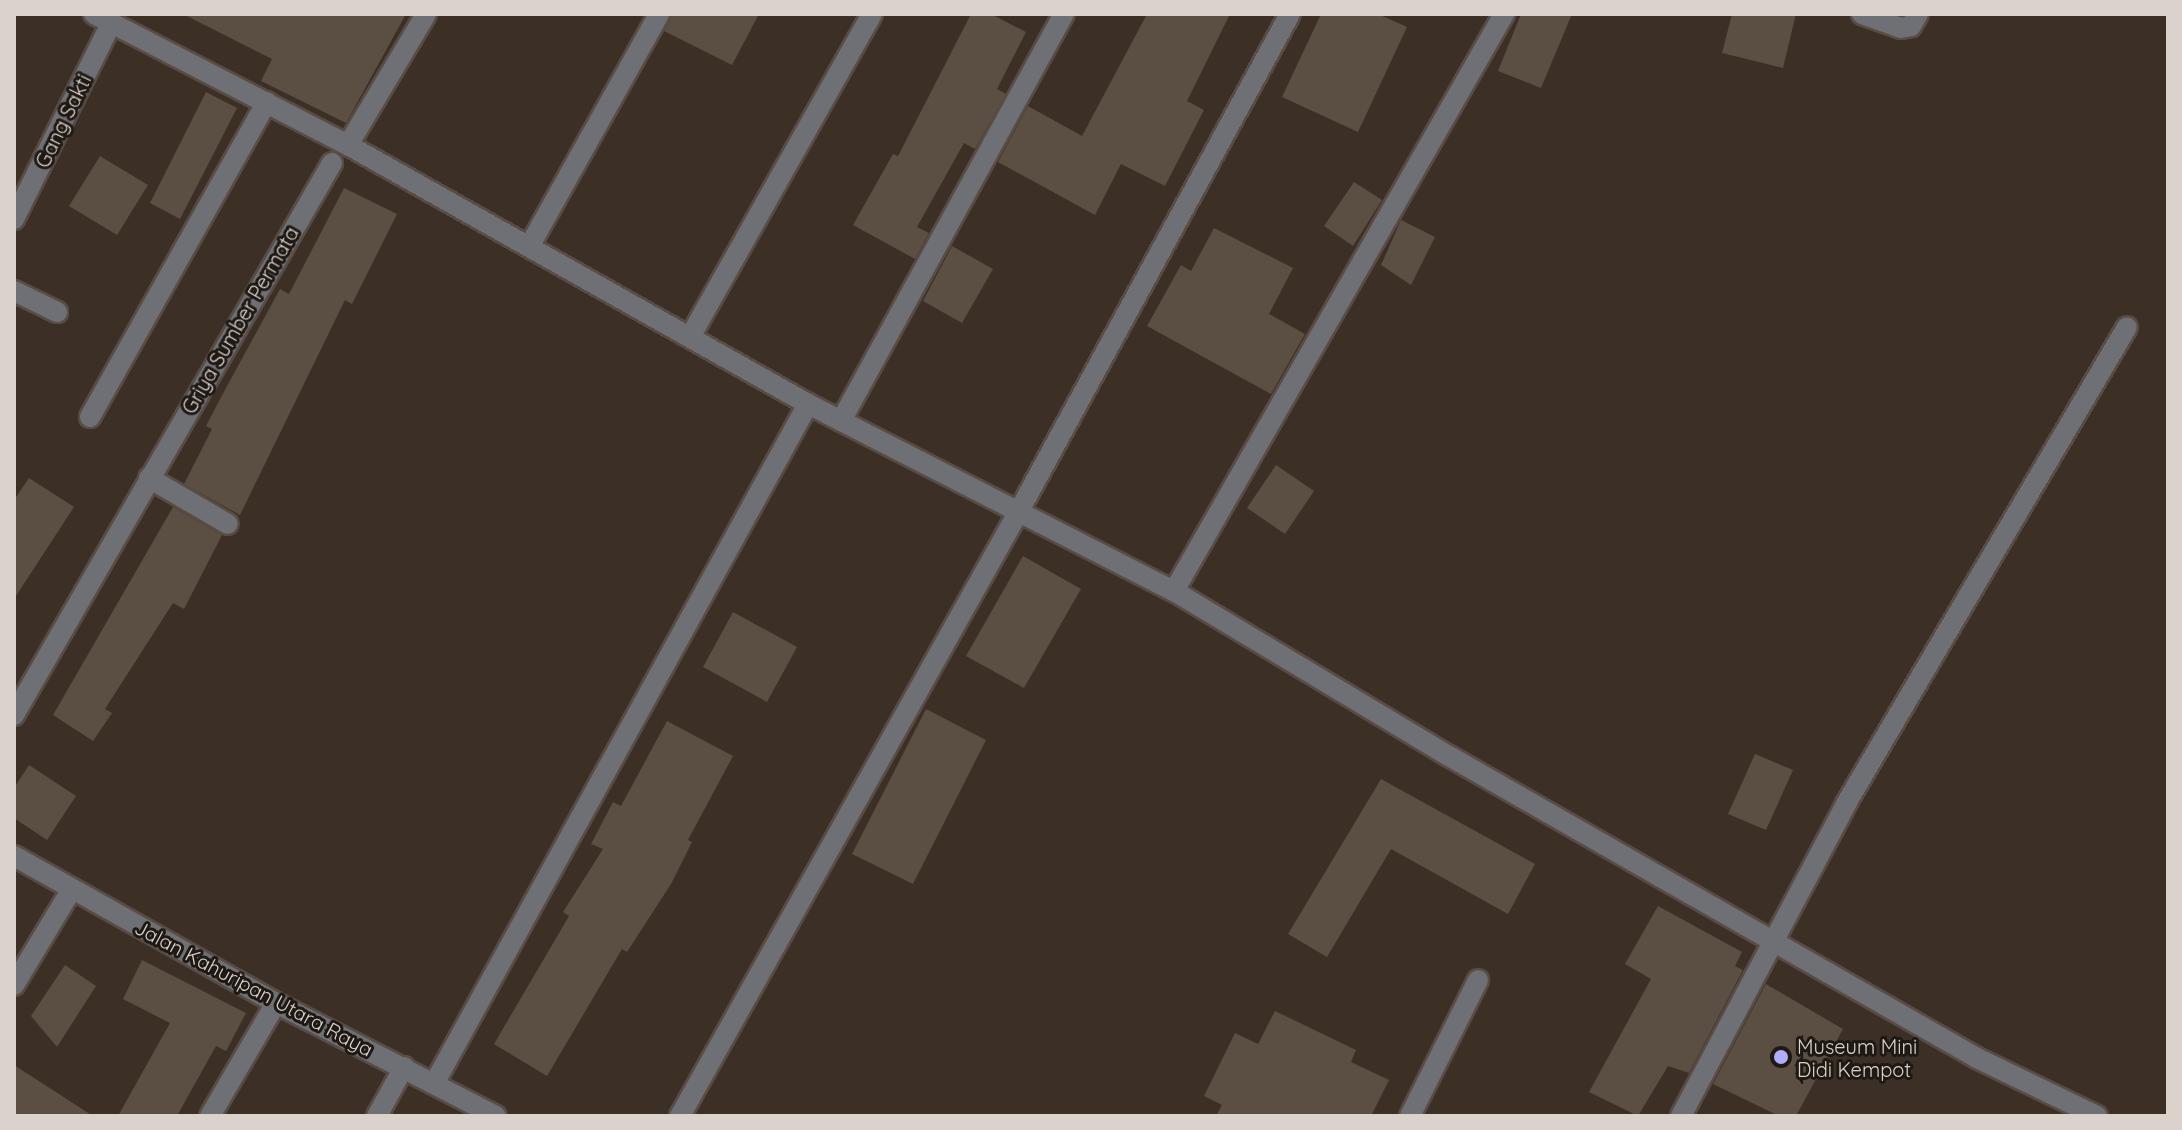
<!DOCTYPE html>
<html>
<head>
<meta charset="utf-8">
<style>
  body { margin:0 }
  #map { position:relative; width:2182px; height:1130px; overflow:hidden; background:#3c2f26; font-family:Quicksand,sans-serif }
  div>[style] { position:absolute }
  .building>* { inset:0; background:#5b4e43 }
  .roads { filter:drop-shadow(2px 0 #594c44) drop-shadow(-2px 0 #594c44) drop-shadow(0 2px #594c44) drop-shadow(0 -2px #594c44) }
  .minor>* { height:20px; margin:-10px; padding:0 10px; transform-origin:10px; border-radius:10px; background:#6f6f76 }
  .dots>* { width:22px; height:22px; translate:-50% -50%; box-sizing:border-box; border:4px solid #1f1914; border-radius:50% }
  span { translate:-50% -50%; white-space:nowrap; text-align:center; line-height:1.15; -webkit-text-stroke:6px #1f1914; paint-order:stroke }
  .street-label { font-size:20px; color:#dbd2cc }
  .poi-label { font-size:20px; color:#dbd2cc }
  .left { translate:0 -50%; text-align:left }
  .frame { position:absolute; inset:0; border:16px solid #dbd2cc; pointer-events:none }
</style>
</head>
<body>
<div id="map">
  <div class="building">
    <div style="clip-path:polygon(183px 14px,406px 14px,346px 123px,261px 81px,272px 59px)"></div>
    <div style="clip-path:polygon(672px 14px,759px 14px,732px 65px,664px 31px)"></div>
    <div style="clip-path:polygon(971px 14px,991px 14px,1026px 32px,997px 89px,1006px 94px,975px 149px,964px 143px,917px 227px,929px 233px,915px 259px,853px 225px,893px 154px,898px 156px)"></div>
    <div style="clip-path:polygon(1147px 14px,1230px 14px,1187px 101px,1204px 110px,1165px 186px,1121px 164px,1095px 215px,998px 162px,1028px 106px,1082px 136px)"></div>
    <div style="clip-path:polygon(1321px 14px,1378px 14px,1407px 27px,1358px 132px,1282px 97px)"></div>
    <div style="clip-path:polygon(1521px 14px,1572px 14px,1541px 88px,1498px 71px)"></div>
    <div style="clip-path:polygon(1732px 14px,1796px 14px,1783px 68px,1722px 53px)"></div>
    <div style="clip-path:polygon(206px 92px,237px 108px,180px 219px,150px 203px)"></div>
    <div style="clip-path:polygon(100px 156px,148px 185px,117px 235px,69px 206px)"></div>
    <div style="clip-path:polygon(1354px 182px,1382px 200px,1353px 246px,1324px 226px)"></div>
    <div style="clip-path:polygon(344px 188px,397px 214px,352px 304px,345px 300px,240px 515px,184px 484px,212px 429px,206px 426px,220px 399px,280px 289px,289px 294px)"></div>
    <div style="clip-path:polygon(1401px 220px,1435px 237px,1411px 285px,1381px 265px)"></div>
    <div style="clip-path:polygon(1214px 228px,1293px 268px,1269px 314px,1305px 334px,1271px 394px,1147px 326px,1181px 265px,1191px 271px)"></div>
    <div style="clip-path:polygon(952px 246px,993px 269px,962px 323px,923px 301px)"></div>
    <div style="clip-path:polygon(1276px 465px,1314px 491px,1285px 534px,1247px 508px)"></div>
    <div style="clip-path:polygon(29px 478px,74px 507px,14px 599px,14px 500px)"></div>
    <div style="clip-path:polygon(173px 507px,222px 535px,184px 609px,173px 603px,105px 709px,112px 713px,93px 741px,53px 715px)"></div>
    <div style="clip-path:polygon(1023px 556px,1081px 589px,1024px 688px,966px 656px)"></div>
    <div style="clip-path:polygon(733px 612px,797px 647px,767px 702px,703px 667px)"></div>
    <div style="clip-path:polygon(926px 709px,986px 740px,913px 884px,852px 854px)"></div>
    <div style="clip-path:polygon(667px 721px,733px 756px,688px 840px,692px 842px,671px 884px,627px 952px,622px 949px,547px 1076px,494px 1044px,569px 916px,563px 912px,603px 849px,591px 844px,613px 802px,621px 806px)"></div>
    <div style="clip-path:polygon(1755px 754px,1793px 770px,1766px 830px,1728px 814px)"></div>
    <div style="clip-path:polygon(29px 765px,76px 796px,47px 840px,14px 818px,14px 788px)"></div>
    <div style="clip-path:polygon(1381px 779px,1535px 864px,1508px 914px,1391px 849px,1327px 957px,1288px 934px)"></div>
    <div style="clip-path:polygon(1658px 906px,1742px 952px,1735px 966px,1743px 970px,1689px 1073px,1668px 1066px,1638px 1116px,1589px 1092px,1651px 979px,1625px 964px)"></div>
    <div style="clip-path:polygon(142px 960px,246px 1013px,226px 1051px,216px 1046px,177px 1116px,118px 1116px,170px 1023px,123px 999px)"></div>
    <div style="clip-path:polygon(65px 965px,96px 986px,57px 1047px,31px 1016px)"></div>
    <div style="clip-path:polygon(1766px 984px,1843px 1029px,1796px 1116px,1779px 1116px,1713px 1084px)"></div>
    <div style="clip-path:polygon(1275px 1011px,1356px 1050px,1351px 1062px,1389px 1080px,1371px 1116px,1216px 1116px,1222px 1105px,1204px 1096px,1235px 1033px,1258px 1044px)"></div>
    <div style="clip-path:polygon(14px 1065px,93px 1116px,14px 1116px)"></div>
  </div>
  <div class="roads">
    <div class="minor">
      <div style="left:94px;top:14px;width:286px;rotate:27.3deg"></div>
      <div style="left:348px;top:145px;width:528px;rotate:29.38deg"></div>
      <div style="left:808px;top:404px;width:411px;rotate:27.1deg"></div>
      <div style="left:1174px;top:591px;width:321px;rotate:31deg"></div>
      <div style="left:1449px;top:756px;width:608px;rotate:29.77deg"></div>
      <div style="left:1977px;top:1058px;width:133px;rotate:25.8deg"></div>
      <div style="left:1862px;top:14px;width:41px;rotate:19.7deg"></div>
      <div style="left:1901px;top:28px;width:10px;rotate:-11deg"></div>
      <div style="left:1911px;top:26px;width:14px;rotate:-60deg"></div>
      <div style="left:348px;top:145px;width:152px;rotate:-59.2deg"></div>
      <div style="left:14px;top:219px;width:220px;rotate:-63.6deg"></div>
      <div style="left:529px;top:247px;width:267px;rotate:-60.8deg"></div>
      <div style="left:14px;top:291px;width:48px;rotate:26deg"></div>
      <div style="left:690px;top:337px;width:371px;rotate:-60.6deg"></div>
      <div style="left:90px;top:417px;width:361px;rotate:-60.7deg"></div>
      <div style="left:841px;top:421px;width:464px;rotate:-61.3deg"></div>
      <div style="left:149px;top:478px;width:91px;rotate:30.2deg"></div>
      <div style="left:1174px;top:591px;width:665px;rotate:-60.23deg"></div>
      <div style="left:14px;top:715px;width:637px;rotate:-60.05deg"></div>
      <div style="left:14px;top:856px;width:300px;rotate:29.3deg"></div>
      <div style="left:276px;top:1003px;width:247px;rotate:27.2deg"></div>
      <div style="left:14px;top:985px;width:112px;rotate:-58.9deg"></div>
      <div style="left:435px;top:1082px;width:774px;rotate:-61.18deg"></div>
      <div style="left:210px;top:1116px;width:131px;rotate:-59.7deg"></div>
      <div style="left:377px;top:1116px;width:56px;rotate:-61.1deg"></div>
      <div style="left:680px;top:1116px;width:694px;rotate:-60.74deg"></div>
      <div style="left:1019px;top:511px;width:566px;rotate:-61.4deg"></div>
      <div style="left:1410px;top:1116px;width:152px;rotate:-63.4deg"></div>
      <div style="left:1681px;top:1116px;width:355px;rotate:-62.1deg"></div>
      <div style="left:1847px;top:802px;width:551px;rotate:-59.48deg"></div>
    </div>
  </div>
  <div class="dots">
    <div style="left:1781px;top:1057px;background:#b0aefa"></div>
  </div>
  <div class="street-label">
    <span style="left:63px;top:121px;rotate:-64deg">Gang Sakti</span>
    <span style="left:240px;top:320px;rotate:-60deg">Griya Sumber Permata</span>
    <span style="left:254px;top:988px;rotate:28deg">Jalan Kahuripan Utara Raya</span>
  </div>
  <div class="poi-label">
    <span class="left" style="left:1797px;top:1058px">Museum Mini<br>Didi Kempot</span>
  </div>
  <div class="frame"></div>
</div>
</body>
</html>
